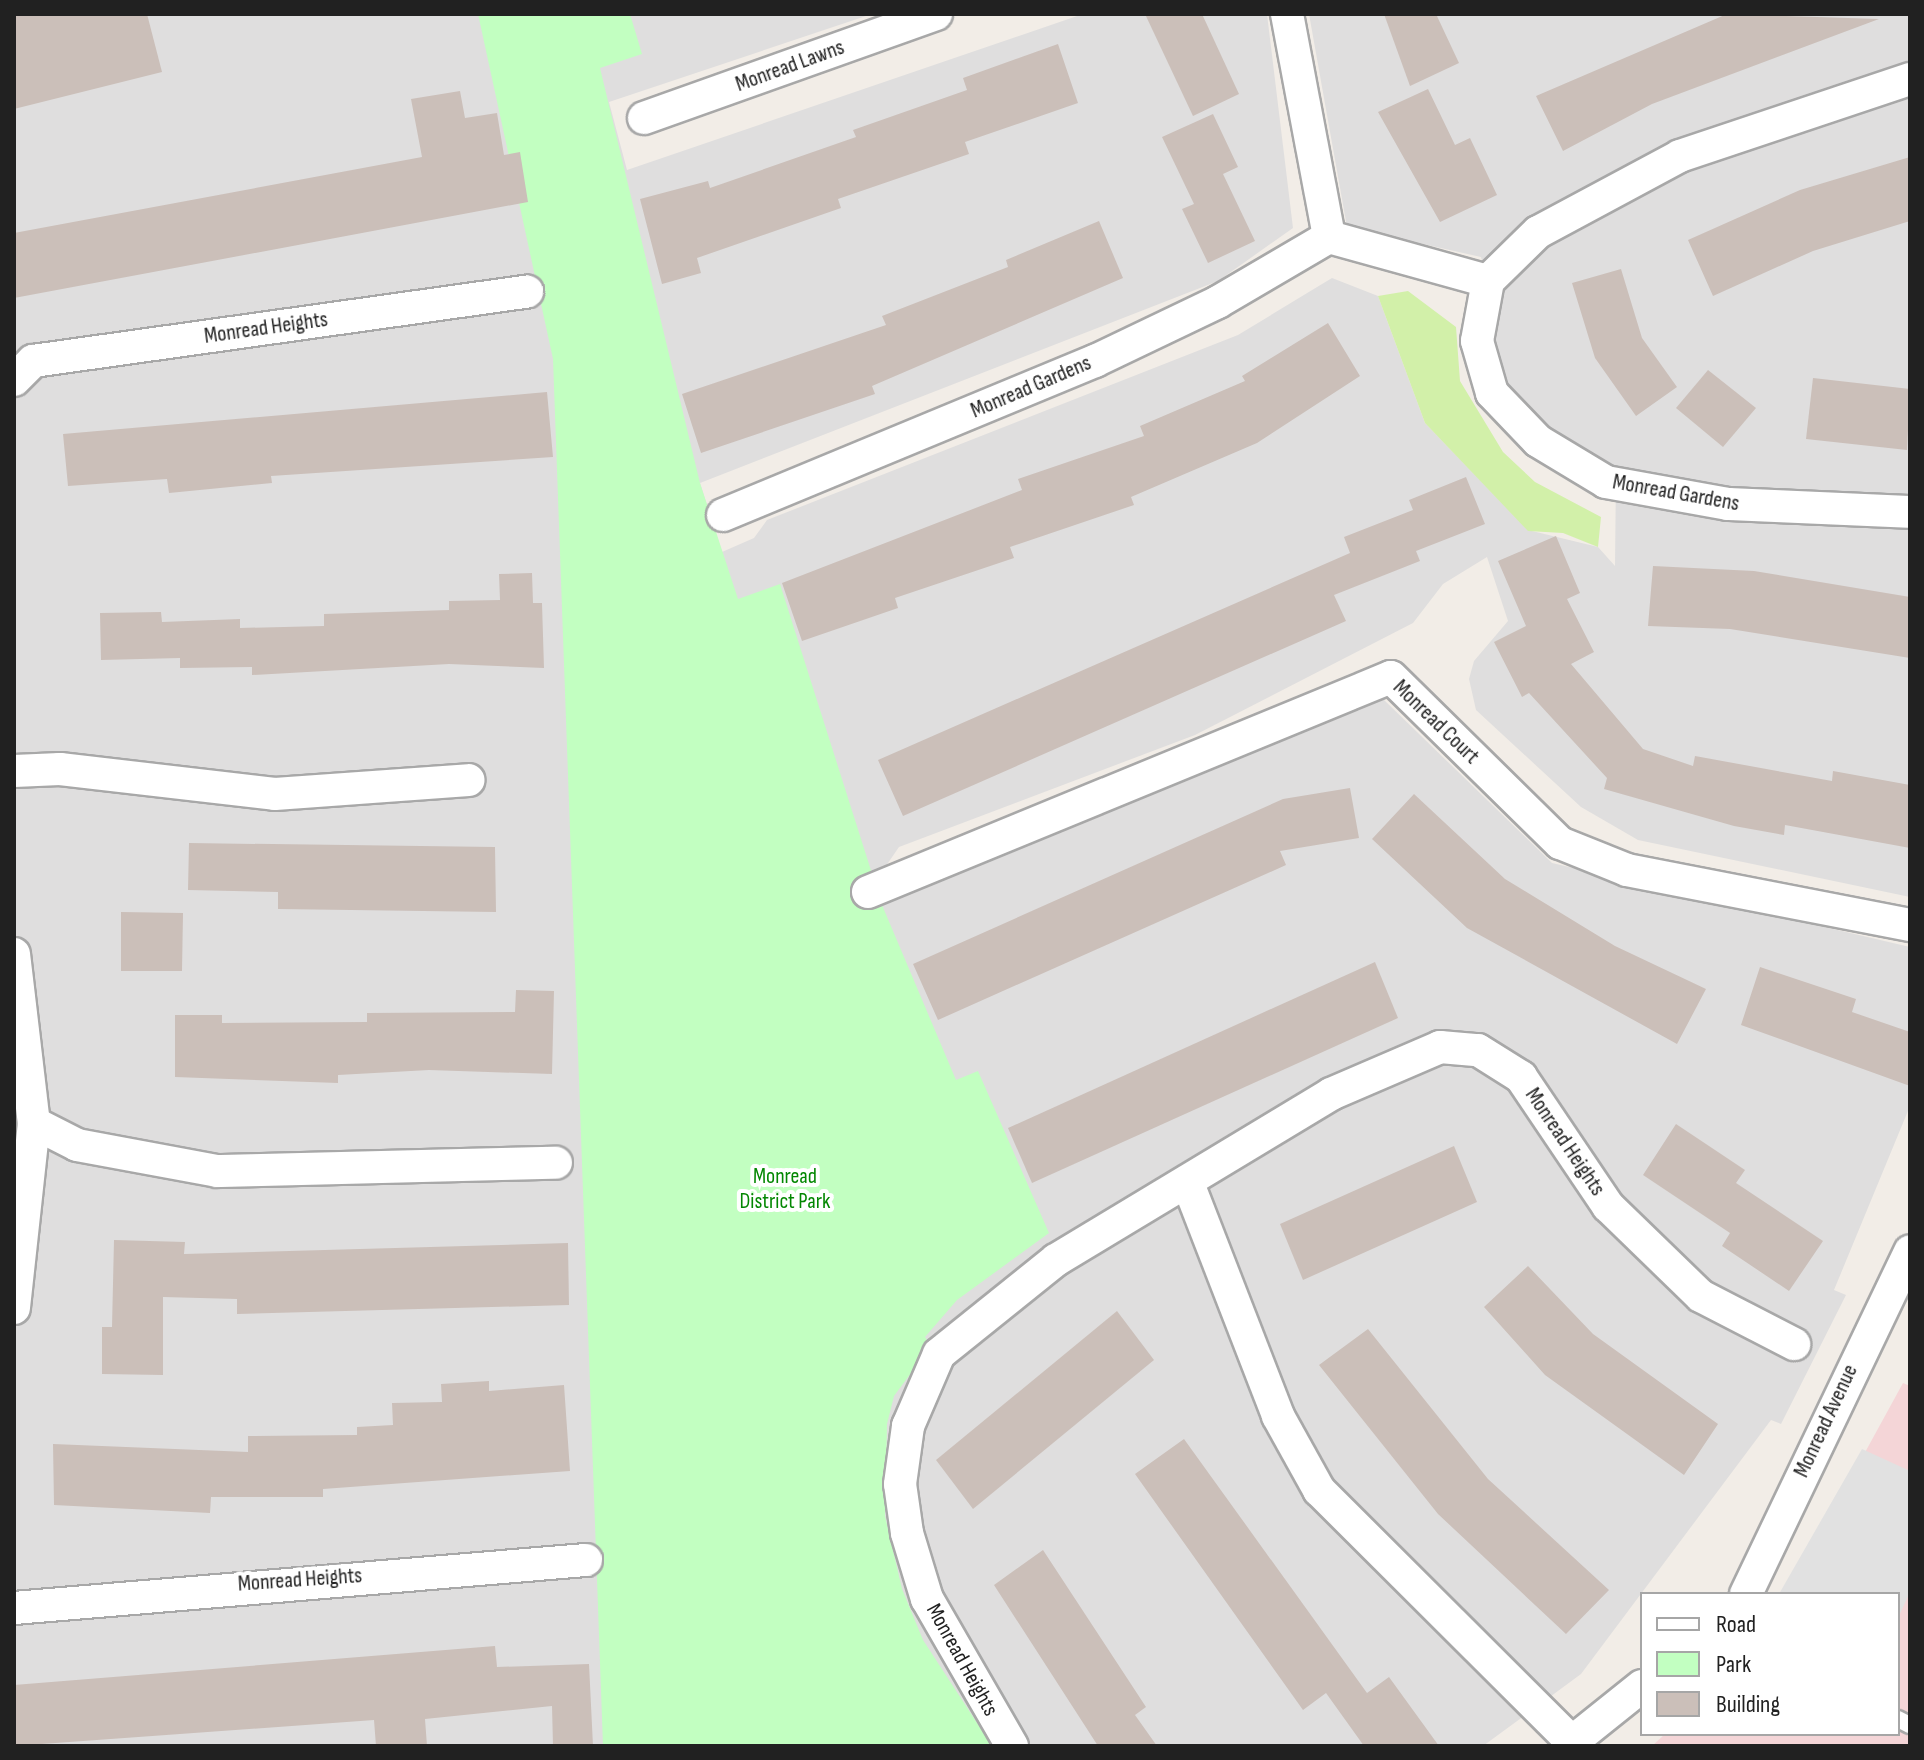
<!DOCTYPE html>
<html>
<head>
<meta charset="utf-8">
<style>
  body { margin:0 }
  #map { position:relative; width:1924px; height:1760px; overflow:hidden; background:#f2ede7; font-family:"Sofia Sans Condensed",sans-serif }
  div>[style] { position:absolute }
  .residential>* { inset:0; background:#dfdede }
  .commercial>* { inset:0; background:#f4d5d7 }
  .grass>* { inset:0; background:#d2f0a9 }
  .park>* { inset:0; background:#c2ffc1 }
  .parking>* { inset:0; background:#e1e1e1 }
  .building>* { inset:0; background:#cbbfb9 }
  .roads { filter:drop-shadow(2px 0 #a8a8a8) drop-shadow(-2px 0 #a8a8a8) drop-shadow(0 2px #a8a8a8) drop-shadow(0 -2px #a8a8a8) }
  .lane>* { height:16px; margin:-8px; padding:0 8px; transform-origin:8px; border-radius:8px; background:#fff }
  .street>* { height:32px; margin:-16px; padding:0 16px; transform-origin:16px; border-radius:16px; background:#fff }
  span { translate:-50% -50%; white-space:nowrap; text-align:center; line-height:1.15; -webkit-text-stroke:8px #fff; paint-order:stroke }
  .street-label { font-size:22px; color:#212121 }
  .park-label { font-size:22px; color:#038702 }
  .frame { position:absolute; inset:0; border:16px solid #212121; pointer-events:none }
  .legend { position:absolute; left:1640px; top:1592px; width:260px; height:144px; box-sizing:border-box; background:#fff; border:2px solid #a6a6a6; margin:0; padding:10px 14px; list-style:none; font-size:24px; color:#212121 }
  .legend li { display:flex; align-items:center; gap:16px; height:40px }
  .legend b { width:40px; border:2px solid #a6a6a6 }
</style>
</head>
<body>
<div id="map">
  <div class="residential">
    <div style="clip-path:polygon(14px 14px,872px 14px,609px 102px,627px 170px,1083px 14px,1267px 14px,1293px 228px,1218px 281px,700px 483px,722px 552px,754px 538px,767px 520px,1238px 335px,1332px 278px,1378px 296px,1425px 423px,1528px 530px,1598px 547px,1615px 566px,1616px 474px,1492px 393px,1488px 281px,1481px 257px,1347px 227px,1309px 14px,1910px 14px,1910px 897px,1638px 840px,1581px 807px,1476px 710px,1469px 679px,1474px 661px,1508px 621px,1487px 557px,1443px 584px,1413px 623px,1195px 735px,899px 847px,868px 892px,882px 905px,1383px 699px,1552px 863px,1910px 947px,1910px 1106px,1834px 1290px,1846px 1295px,1781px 1424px,1771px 1420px,1581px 1674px,1483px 1746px,14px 1746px)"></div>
  </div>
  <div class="commercial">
    <div style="clip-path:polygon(1903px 1383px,1910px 1386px,1910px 1746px,1652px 1746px,1665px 1734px,1898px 1734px,1898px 1594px,1834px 1509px)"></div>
  </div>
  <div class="grass">
    <div style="clip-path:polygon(1408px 291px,1456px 327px,1460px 381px,1503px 452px,1535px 482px,1601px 517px,1598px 547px,1563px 533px,1528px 531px,1425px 423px,1378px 296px)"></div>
  </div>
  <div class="park">
    <div style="clip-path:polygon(478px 14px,630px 14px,642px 54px,600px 68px,700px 483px,738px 599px,780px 584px,882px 905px,956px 1080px,978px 1071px,1049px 1233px,957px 1300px,925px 1337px,931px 1346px,894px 1396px,887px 1424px,885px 1516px,902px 1589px,923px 1640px,992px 1746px,603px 1746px,553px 359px)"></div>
  </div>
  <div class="parking">
    <div style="clip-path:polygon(1862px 1449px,1910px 1471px,1910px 1592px,1898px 1618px,1898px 1594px,1779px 1594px)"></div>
  </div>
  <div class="building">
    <div style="clip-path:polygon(14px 14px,147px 14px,162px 72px,14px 109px)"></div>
    <div style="clip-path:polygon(1145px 14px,1202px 14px,1239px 94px,1193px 116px)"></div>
    <div style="clip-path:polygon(1384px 14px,1436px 14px,1459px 63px,1410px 86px)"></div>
    <div style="clip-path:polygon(1727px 14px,1879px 19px,1652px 104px,1563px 151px,1536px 96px)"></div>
    <div style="clip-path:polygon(1058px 44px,1078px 103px,965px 142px,969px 154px,838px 199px,841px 208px,697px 258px,701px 273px,662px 284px,640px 199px,708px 181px,710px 188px,856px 137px,853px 130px,967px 90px,963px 78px)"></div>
    <div style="clip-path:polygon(1428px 89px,1455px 145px,1470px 138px,1497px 195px,1440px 222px,1378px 112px)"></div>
    <div style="clip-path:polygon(460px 91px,465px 118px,497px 113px,504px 155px,520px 152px,528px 202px,14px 298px,14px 233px,422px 157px,411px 99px)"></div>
    <div style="clip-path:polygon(1213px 114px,1238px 167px,1223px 174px,1255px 241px,1208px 263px,1182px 209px,1194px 204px,1162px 137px)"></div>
    <div style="clip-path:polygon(1910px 157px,1910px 221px,1813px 251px,1713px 296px,1688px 240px,1800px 190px)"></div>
    <div style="clip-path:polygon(1099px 221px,1123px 278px,872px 386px,875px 394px,701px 453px,682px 394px,886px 325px,882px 316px,1008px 267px,1006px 260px)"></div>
    <div style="clip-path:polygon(1621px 269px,1642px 338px,1677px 387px,1636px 416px,1595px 358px,1572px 283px)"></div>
    <div style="clip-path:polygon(1328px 323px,1360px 376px,1257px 443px,1131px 497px,1134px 505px,1010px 547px,1014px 558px,895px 598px,898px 608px,802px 641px,782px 583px,1022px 490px,1018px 479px,1144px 436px,1140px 426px,1245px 381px,1242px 376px)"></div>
    <div style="clip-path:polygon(1708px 370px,1756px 408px,1723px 447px,1676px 408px)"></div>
    <div style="clip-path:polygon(1813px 378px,1910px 389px,1907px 450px,1806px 439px)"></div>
    <div style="clip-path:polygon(547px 392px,553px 457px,271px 476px,272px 483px,169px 493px,167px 479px,68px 486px,63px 434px)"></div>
    <div style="clip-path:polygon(1466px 477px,1485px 524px,1416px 551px,1420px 561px,1334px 595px,1346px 621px,903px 816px,878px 760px,1350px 553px,1344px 537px,1413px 510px,1409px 500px)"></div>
    <div style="clip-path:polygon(1556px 536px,1580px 593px,1567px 599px,1594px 652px,1571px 664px,1643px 749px,1693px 766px,1695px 756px,1832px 781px,1833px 771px,1910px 785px,1910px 848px,1785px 825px,1784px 835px,1734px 826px,1604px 789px,1607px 778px,1529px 693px,1522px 697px,1494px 642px,1526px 626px,1498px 561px)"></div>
    <div style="clip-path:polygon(1653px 566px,1754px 571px,1910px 597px,1910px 658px,1730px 629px,1648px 626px)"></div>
    <div style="clip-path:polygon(532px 573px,533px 603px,542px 603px,544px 668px,449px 664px,252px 675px,252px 667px,180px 668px,180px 658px,101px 660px,100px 613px,161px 612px,162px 622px,240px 619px,240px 628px,324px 626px,324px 614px,449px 610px,449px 601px,500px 600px,499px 574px)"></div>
    <div style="clip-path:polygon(1350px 788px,1359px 838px,1280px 851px,1286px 865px,938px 1020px,913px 964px,1283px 799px)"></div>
    <div style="clip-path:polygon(1414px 794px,1505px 879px,1615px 946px,1706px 989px,1677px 1044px,1467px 928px,1372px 839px)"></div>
    <div style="clip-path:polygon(189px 843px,495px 847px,496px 912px,278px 909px,278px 892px,188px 890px)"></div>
    <div style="clip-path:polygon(121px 912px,183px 913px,182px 971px,121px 971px)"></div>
    <div style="clip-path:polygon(1375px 962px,1398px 1018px,1032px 1183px,1008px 1128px)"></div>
    <div style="clip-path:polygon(1760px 967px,1856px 999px,1852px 1012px,1910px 1032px,1910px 1086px,1741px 1025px)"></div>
    <div style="clip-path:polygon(516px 990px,554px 991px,552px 1074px,429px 1070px,338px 1075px,338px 1083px,175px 1077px,175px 1015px,222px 1015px,222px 1023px,367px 1022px,367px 1013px,515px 1012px)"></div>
    <div style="clip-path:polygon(1676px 1124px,1745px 1170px,1736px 1183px,1823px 1241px,1789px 1291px,1722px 1246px,1730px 1233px,1643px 1175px)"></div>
    <div style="clip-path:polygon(1454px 1146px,1477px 1202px,1303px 1280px,1280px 1224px)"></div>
    <div style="clip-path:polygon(114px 1240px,185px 1242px,184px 1254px,568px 1243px,569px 1305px,237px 1314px,237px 1299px,163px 1297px,163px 1375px,102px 1374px,102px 1327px,112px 1327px)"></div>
    <div style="clip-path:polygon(1528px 1266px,1593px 1334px,1718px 1424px,1684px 1475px,1545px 1375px,1484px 1307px)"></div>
    <div style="clip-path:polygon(1117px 1311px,1154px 1360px,973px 1509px,936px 1460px)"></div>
    <div style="clip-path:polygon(1368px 1329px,1488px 1479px,1609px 1590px,1566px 1634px,1438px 1514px,1319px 1365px)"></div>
    <div style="clip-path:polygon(489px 1381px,489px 1391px,564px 1385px,570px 1471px,323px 1489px,323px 1497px,211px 1497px,210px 1513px,54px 1505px,53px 1444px,248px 1452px,248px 1436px,357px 1435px,357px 1427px,393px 1425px,392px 1403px,442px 1402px,441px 1384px)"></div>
    <div style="clip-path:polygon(1184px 1439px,1367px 1693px,1389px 1677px,1439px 1746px,1364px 1746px,1326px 1693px,1303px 1710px,1135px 1474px)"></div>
    <div style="clip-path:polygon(1043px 1550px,1146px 1707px,1135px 1715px,1157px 1746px,1098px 1746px,994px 1585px)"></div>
    <div style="clip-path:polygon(495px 1646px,497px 1667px,589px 1664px,593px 1746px,553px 1746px,552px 1706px,425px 1719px,427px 1746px,376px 1746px,374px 1720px,14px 1746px,14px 1685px)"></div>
  </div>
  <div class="roads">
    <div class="lane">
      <div style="left:1898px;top:1719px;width:13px;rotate:27deg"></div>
    </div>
    <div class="street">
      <div style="left:1287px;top:14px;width:227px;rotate:79.3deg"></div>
      <div style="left:1910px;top:79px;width:243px;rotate:161.5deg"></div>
      <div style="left:1680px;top:156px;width:161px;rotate:151.8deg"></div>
      <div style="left:1538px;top:232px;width:70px;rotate:135.6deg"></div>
      <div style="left:1488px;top:281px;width:61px;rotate:100.4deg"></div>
      <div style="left:1477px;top:341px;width:54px;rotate:73.9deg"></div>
      <div style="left:1492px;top:393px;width:66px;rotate:46.2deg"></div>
      <div style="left:1538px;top:441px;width:79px;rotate:31.1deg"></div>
      <div style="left:1606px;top:482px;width:124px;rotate:10.2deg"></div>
      <div style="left:1728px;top:504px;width:182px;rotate:2.5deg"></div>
      <div style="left:644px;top:118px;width:310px;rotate:-19.6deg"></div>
      <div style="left:14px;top:380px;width:27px;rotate:-45deg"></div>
      <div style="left:33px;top:361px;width:499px;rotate:-8deg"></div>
      <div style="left:723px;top:515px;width:403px;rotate:-22.5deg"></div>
      <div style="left:1095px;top:361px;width:136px;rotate:-25.6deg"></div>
      <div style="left:1218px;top:302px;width:129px;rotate:-30.4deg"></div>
      <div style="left:1329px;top:237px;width:165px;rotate:15.5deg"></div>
      <div style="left:14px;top:771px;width:46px;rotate:-2.5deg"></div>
      <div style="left:60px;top:769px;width:216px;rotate:6.6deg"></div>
      <div style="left:275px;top:794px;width:194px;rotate:-4.1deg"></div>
      <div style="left:868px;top:892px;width:565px;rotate:-22.35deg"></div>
      <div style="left:1391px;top:677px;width:237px;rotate:44.5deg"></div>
      <div style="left:1560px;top:843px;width:72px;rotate:21.9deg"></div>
      <div style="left:1627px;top:870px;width:288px;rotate:11deg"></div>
      <div style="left:14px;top:954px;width:170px;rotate:83.3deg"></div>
      <div style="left:34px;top:1123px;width:186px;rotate:96.2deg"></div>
      <div style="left:34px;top:1123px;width:48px;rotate:27.1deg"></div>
      <div style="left:77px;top:1145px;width:142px;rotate:10.5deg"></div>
      <div style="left:217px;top:1171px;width:339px;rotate:-1.4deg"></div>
      <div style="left:1189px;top:1186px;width:247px;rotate:68.8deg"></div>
      <div style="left:1278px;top:1416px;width:85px;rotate:61deg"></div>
      <div style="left:1319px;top:1490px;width:357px;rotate:44.9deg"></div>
      <div style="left:1746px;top:1594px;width:380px;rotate:-64.4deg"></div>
      <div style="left:14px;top:1608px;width:574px;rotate:-4.8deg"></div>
      <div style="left:1012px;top:1746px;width:170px;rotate:-120deg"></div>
      <div style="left:927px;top:1599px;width:69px;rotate:-106.9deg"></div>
      <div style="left:907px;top:1533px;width:49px;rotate:-98.1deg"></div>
      <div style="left:900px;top:1484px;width:59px;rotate:-82.1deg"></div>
      <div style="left:908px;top:1426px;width:78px;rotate:-66.7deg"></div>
      <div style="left:939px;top:1354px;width:150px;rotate:-38.8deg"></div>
      <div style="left:1056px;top:1260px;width:321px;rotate:-31.1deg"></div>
      <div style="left:1331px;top:1094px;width:119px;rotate:-23.3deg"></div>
      <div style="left:1440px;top:1047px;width:38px;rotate:5deg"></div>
      <div style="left:1478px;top:1050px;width:51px;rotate:32.1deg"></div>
      <div style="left:1521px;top:1077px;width:156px;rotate:56deg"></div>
      <div style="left:1608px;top:1206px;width:129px;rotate:44.1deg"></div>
      <div style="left:1701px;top:1296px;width:105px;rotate:27.3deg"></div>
      <div style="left:1567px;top:1746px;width:96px;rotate:-38.7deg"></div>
    </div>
  </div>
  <div class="street-label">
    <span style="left:790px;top:66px;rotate:-20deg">Monread Lawns</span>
    <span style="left:266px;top:328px;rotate:-8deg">Monread Heights</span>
    <span style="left:1031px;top:387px;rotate:-23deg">Monread Gardens</span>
    <span style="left:1676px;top:493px;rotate:10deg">Monread Gardens</span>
    <span style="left:1436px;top:722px;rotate:44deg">Monread Court</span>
    <span style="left:1565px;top:1142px;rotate:56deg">Monread Heights</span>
    <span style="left:1826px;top:1421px;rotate:-65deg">Monread Avenue</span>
    <span style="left:300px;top:1580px;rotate:-4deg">Monread Heights</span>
    <span style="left:962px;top:1660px;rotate:61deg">Monread Heights</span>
  </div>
  <div class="park-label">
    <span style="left:785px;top:1189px">Monread<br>District Park</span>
  </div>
  <div class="frame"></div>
  <ul class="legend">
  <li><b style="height:10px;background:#fff"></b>Road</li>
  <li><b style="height:22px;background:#c2ffc1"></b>Park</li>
  <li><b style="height:22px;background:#cbbfb9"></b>Building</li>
  </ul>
</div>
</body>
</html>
